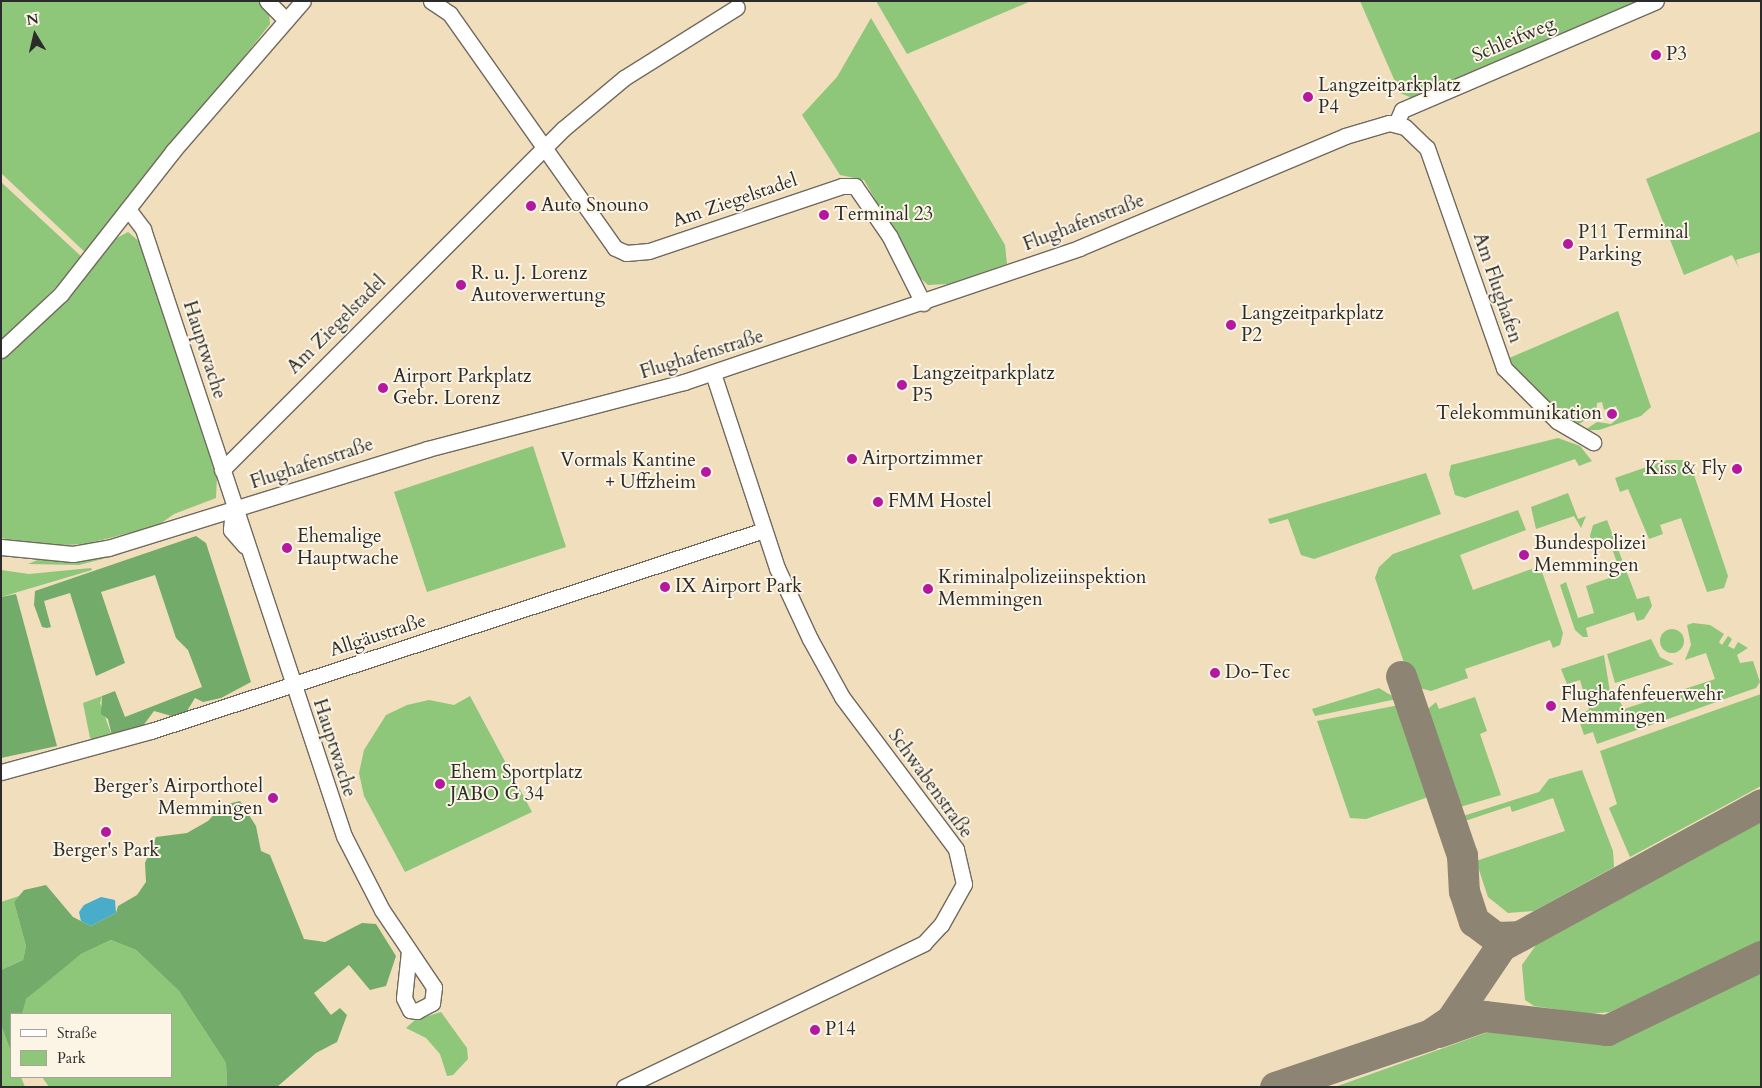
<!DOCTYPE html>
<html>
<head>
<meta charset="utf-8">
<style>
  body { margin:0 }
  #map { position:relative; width:1762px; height:1088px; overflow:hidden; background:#f1debd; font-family:Cardo,serif }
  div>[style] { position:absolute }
  .green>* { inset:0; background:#8ec67a }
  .round { border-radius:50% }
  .forest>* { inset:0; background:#72ab6a }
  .water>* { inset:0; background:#49acc9 }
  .taxiway>* { height:31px; margin:-15.5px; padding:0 15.5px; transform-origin:15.5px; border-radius:15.5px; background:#8e8474 }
  .roads { filter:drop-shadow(1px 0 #706a5e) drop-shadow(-1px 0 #706a5e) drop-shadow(0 1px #706a5e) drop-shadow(0 -1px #706a5e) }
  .minor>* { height:15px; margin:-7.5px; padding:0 7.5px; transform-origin:7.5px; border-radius:7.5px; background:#fff }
  .dots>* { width:14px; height:14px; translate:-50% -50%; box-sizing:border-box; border:2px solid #fcf5e5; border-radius:50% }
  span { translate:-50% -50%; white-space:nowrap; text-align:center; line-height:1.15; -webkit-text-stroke:4px #fcf5e5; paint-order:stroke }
  .street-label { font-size:19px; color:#2b2b2b }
  .poi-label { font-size:19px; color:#2b2b2b }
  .left { translate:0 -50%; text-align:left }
  .right { translate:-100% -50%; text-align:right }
  .frame { position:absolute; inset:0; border:2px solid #2b2b2b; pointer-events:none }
  .legend { position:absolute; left:10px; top:1013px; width:162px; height:65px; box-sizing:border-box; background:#fcf5e5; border:1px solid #a8a49b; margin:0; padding:6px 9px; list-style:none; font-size:15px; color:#2b2b2b }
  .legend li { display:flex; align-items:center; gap:10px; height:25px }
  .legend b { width:25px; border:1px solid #a8a49b }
  .north { position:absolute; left:10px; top:10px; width:50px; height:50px; -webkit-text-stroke:4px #fcf5e5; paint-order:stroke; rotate:351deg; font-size:14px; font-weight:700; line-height:20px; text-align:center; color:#2b2b2b }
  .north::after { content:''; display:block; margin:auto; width:18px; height:22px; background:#2b2b2b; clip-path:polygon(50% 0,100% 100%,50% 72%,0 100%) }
</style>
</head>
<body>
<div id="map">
  <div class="green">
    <div style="clip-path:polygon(1px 1px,259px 1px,269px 12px,270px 24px,88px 255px,1px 173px)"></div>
    <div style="clip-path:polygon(876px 1px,1031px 1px,907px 54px)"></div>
    <div style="clip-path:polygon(1360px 1px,1647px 1px,1412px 98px,1400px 93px)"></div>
    <div style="clip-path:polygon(871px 18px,1005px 245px,1007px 264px,948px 284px,928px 285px,918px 276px,864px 180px,840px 175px,802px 115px,837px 77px)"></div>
    <div style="clip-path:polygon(1761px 131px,1761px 252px,1736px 260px,1739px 268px,1732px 255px,1684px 275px,1646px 179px)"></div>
    <div style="clip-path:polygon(1px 182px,84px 259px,1px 342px)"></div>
    <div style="clip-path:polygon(128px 232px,141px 243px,217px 476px,216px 498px,174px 514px,157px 526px,86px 544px,44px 546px,1px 538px,1px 350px,111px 241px)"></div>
    <div style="clip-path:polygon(1618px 311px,1651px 407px,1641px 416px,1599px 430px,1585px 430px,1597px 422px,1611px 424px,1619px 417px,1616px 406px,1604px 410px,1602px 402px,1597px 403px,1596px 414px,1577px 425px,1515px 373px,1507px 359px)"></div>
    <div style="clip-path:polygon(1558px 438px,1580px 446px,1592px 461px,1579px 466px,1575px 459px,1465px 498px,1455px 495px,1449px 474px,1451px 465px)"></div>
    <div style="clip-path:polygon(533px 446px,566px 547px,427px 592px,394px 492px)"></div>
    <div style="clip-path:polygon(1667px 460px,1683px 460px,1691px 466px,1728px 576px,1724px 588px,1707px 592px,1681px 518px,1660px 525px,1663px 534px,1649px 539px,1628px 489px,1620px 492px,1615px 478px)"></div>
    <div style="clip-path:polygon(1426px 473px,1441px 514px,1314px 559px,1301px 555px,1288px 519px,1270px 524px,1268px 519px)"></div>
    <div style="clip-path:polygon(1568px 493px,1578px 519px,1586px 516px,1581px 528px,1574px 516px,1536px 529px,1531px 507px)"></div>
    <div style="clip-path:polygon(1518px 510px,1526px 530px,1460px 555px,1473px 590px,1540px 566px,1563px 633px,1560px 645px,1553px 648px,1550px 640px,1465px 669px,1468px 678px,1431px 691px,1412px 686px,1375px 578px,1379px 567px,1393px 554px)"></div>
    <div style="clip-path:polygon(1607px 520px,1637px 599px,1649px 596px,1652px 606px,1644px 619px,1637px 621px,1634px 612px,1586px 628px,1588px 637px,1583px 637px,1575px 630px,1560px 585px,1566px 582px,1578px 618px,1594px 613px,1586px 586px,1621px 574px,1609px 540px,1593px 545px,1590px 536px,1593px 525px)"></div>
    <div style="clip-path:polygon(122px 554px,79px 565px,28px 564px,40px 559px,82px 560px)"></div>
    <div style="clip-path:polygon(91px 568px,92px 570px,1px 597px,1px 570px,29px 574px)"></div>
    <div style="clip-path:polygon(1693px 623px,1710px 625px,1724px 634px,1719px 642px,1722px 645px,1728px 636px,1732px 639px,1728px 646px,1734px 649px,1738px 642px,1748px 648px,1737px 655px,1740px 663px,1753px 661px,1760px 682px,1756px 688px,1597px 744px,1593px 732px,1584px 735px,1577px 714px,1589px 710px,1580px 680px,1567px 684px,1561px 669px,1604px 655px,1610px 692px,1614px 691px,1624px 709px,1715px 679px,1706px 653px,1685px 660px,1691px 645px,1687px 625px)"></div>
    <div class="round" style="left:1660px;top:629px;width:24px;height:24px"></div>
    <div style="clip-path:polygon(1651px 639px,1660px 657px,1674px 664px,1615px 683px,1607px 654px)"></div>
    <div style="clip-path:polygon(1379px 688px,1397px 699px,1315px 716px,1312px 709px)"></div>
    <div style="clip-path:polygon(1761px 694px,1761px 786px,1630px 857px,1609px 808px,1617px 804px,1600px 751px)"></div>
    <div style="clip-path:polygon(102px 696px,100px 703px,112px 736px,94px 740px,90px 738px,83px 703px)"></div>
    <div style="clip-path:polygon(470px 696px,532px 812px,405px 872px,364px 796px,359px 773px,364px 750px,386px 715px,407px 705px,429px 700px,454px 705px)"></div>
    <div style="clip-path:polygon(1475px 697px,1487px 731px,1480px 734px,1501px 795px,1460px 807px,1428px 709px,1436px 702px,1439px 709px)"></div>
    <div style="clip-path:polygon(1399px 705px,1431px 796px,1366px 819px,1350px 818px,1317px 721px)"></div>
    <div style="clip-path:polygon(1582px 770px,1613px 851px,1614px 867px,1534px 911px,1508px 913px,1488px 897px,1476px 861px,1565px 831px,1553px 798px,1512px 812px,1510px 806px,1462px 822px,1460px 817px,1539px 792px,1549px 779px)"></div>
    <div style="clip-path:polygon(1761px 822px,1761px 943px,1610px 1012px,1588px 1014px,1534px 1006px,1525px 1000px,1522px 965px,1536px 945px)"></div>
    <div style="clip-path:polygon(19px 896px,14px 902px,26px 946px,23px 960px,1px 970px,1px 902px)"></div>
    <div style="clip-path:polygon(111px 940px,136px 950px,179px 991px,226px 1063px,227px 1087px,49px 1087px,42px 1077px,171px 1077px,171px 1014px,22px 1014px,25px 1000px,52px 976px,81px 954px)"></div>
    <div style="clip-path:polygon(1761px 971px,1761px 1087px,1335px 1087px,1502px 1027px,1586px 1043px,1611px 1042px)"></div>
    <div style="clip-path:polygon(441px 1012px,467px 1048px,468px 1059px,453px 1075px,447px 1076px,440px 1054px,426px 1038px,406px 1028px,415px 1020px)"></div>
    <div style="clip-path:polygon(1px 1025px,11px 1052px,11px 1077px,21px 1077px,25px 1087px,1px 1087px)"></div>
  </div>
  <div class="forest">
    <div style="clip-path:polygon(196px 536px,206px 543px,251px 682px,221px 698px,203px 702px,195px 698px,187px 711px,175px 717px,154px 711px,139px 731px,112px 736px,108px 719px,101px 714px,102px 696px,115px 691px,125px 717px,202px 687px,188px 650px,176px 638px,155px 575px,101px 592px,125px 663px,96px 676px,70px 593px,44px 601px,51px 627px,47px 628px,42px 627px,34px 605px,35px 591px)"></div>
    <div style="clip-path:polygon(16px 594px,57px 746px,1px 758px,1px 597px)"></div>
    <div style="clip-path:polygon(240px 801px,256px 826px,261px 851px,270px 855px,304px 939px,325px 942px,362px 923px,376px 924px,396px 956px,386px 986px,370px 990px,349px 965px,314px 993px,331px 1015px,340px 1008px,347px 1015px,337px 1042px,316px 1053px,277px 1087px,227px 1087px,226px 1063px,179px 991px,136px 950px,111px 940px,81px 954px,26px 999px,22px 1014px,11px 1014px,11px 1052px,1px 1025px,1px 970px,23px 960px,26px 946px,14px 902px,24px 890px,46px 885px,73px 917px,91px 926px,116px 913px,118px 906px,137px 895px,146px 882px,145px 863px,156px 837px,187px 833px,208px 821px,223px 805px)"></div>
  </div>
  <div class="water">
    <div style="clip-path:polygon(101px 897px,115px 900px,116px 913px,91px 926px,81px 921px,79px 912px,84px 905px)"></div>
  </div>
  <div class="taxiway">
    <div style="left:1401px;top:676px;width:189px;rotate:71.2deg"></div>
    <div style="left:1462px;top:855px;width:36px;rotate:87deg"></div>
    <div style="left:1464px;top:891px;width:32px;rotate:72deg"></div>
    <div style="left:1474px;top:921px;width:26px;rotate:37deg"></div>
    <div style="left:1495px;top:937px;width:23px;rotate:-2deg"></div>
    <div style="left:1438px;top:1032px;width:49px;rotate:-19.2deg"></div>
    <div style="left:1484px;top:1016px;width:124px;rotate:6.5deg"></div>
    <div style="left:1607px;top:1030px;width:171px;rotate:-25.7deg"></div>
    <div style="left:1275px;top:1087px;width:163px;rotate:-18.7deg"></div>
    <div style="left:1429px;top:1035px;width:27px;rotate:-34deg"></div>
    <div style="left:1451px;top:1020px;width:89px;rotate:-56deg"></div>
    <div style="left:1501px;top:946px;width:296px;rotate:-28.6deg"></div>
  </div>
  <div class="roads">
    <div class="minor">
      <div style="left:267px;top:1px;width:27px;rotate:45deg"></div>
      <div style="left:431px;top:1px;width:23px;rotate:34deg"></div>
      <div style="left:450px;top:14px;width:286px;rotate:54.8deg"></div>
      <div style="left:615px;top:248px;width:12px;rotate:24deg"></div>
      <div style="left:626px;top:253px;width:23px;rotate:-5deg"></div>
      <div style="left:649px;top:251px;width:204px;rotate:-18.6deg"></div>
      <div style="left:842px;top:186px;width:13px"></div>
      <div style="left:855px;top:186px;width:62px;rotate:55.5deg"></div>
      <div style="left:890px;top:237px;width:74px;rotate:63.4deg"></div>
      <div style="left:1396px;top:124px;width:15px;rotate:-67deg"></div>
      <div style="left:1402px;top:110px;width:276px;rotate:-23.2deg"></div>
      <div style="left:128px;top:209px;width:25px;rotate:53deg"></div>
      <div style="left:143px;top:229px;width:639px;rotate:71.68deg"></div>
      <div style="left:344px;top:836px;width:83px;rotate:62.8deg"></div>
      <div style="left:382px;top:910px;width:93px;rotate:56deg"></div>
      <div style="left:434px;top:987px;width:16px;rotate:97deg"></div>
      <div style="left:432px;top:1003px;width:17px;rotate:152deg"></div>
      <div style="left:417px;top:1011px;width:7px;rotate:-172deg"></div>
      <div style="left:410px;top:1010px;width:13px;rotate:-117deg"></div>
      <div style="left:404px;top:998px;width:47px;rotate:-83.9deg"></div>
      <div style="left:1px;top:350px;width:82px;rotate:-43deg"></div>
      <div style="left:61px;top:294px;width:182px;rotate:-51.9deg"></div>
      <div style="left:173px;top:151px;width:198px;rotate:-49.1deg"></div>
      <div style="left:222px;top:470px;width:482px;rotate:-45deg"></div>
      <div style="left:563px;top:129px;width:80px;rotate:-39.9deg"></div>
      <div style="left:624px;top:78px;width:133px;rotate:-32.1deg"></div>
      <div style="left:233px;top:510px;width:20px;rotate:96deg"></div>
      <div style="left:231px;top:530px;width:21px;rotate:49deg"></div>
      <div style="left:1px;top:547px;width:72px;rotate:5.6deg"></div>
      <div style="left:73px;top:554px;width:36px;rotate:-10deg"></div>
      <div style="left:108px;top:548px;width:334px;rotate:-17.2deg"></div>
      <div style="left:427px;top:449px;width:266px;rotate:-14.6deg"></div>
      <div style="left:684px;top:382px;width:417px;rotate:-18.7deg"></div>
      <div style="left:1079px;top:248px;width:289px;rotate:-22.8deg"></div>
      <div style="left:1345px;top:136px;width:46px;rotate:-16.5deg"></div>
      <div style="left:1389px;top:123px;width:16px;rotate:14deg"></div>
      <div style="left:1405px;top:127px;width:30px;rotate:44deg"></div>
      <div style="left:1427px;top:148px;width:233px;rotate:70.7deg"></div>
      <div style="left:1504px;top:368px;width:75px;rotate:45deg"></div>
      <div style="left:1557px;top:421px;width:42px;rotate:30.3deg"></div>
      <div style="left:1px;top:772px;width:156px;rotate:-15.3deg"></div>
      <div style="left:151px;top:731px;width:645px;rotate:-18.15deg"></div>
      <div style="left:624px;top:1087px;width:333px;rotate:-25.6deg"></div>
      <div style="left:924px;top:943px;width:25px;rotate:-47deg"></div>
      <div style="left:941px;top:925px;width:47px;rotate:-60.7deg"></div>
      <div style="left:964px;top:884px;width:36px;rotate:-103deg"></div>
      <div style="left:956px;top:849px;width:190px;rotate:-126.9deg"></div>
      <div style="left:842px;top:697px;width:66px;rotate:-118.9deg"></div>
      <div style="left:810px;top:639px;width:78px;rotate:-114.9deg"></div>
      <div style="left:777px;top:568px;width:205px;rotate:-108.2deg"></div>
    </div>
  </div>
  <div class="dots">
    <div style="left:1656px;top:55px;background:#b5179e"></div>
    <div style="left:1308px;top:97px;background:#b5179e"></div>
    <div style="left:531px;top:206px;background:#b5179e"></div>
    <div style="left:824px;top:215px;background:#b5179e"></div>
    <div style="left:1568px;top:244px;background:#b5179e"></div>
    <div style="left:461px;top:285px;background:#b5179e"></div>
    <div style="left:1231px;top:325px;background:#b5179e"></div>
    <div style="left:902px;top:385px;background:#b5179e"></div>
    <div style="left:383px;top:388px;background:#b5179e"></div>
    <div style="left:1612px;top:414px;background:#b5179e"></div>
    <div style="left:852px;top:459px;background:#b5179e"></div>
    <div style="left:1737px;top:469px;background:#b5179e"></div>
    <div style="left:706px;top:472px;background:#b5179e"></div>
    <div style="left:878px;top:502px;background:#b5179e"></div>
    <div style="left:287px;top:548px;background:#b5179e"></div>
    <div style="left:1524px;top:555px;background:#b5179e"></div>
    <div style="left:665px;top:587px;background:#b5179e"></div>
    <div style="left:928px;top:589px;background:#b5179e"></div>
    <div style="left:1215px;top:673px;background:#b5179e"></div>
    <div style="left:1551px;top:706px;background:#b5179e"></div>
    <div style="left:440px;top:784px;background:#b5179e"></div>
    <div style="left:273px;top:798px;background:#b5179e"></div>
    <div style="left:106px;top:832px;background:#b5179e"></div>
    <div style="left:815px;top:1030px;background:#b5179e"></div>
  </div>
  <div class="street-label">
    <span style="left:1514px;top:40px;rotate:-23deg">Schleifweg</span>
    <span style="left:735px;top:201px;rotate:-19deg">Am Ziegelstadel</span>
    <span style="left:1084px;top:223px;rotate:-21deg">Flughafenstraße</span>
    <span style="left:1497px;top:288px;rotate:71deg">Am Flughafen</span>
    <span style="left:337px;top:325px;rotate:-45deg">Am Ziegelstadel</span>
    <span style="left:204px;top:350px;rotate:72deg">Hauptwache</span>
    <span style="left:702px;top:355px;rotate:-17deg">Flughafenstraße</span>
    <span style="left:312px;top:464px;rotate:-18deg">Flughafenstraße</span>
    <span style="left:378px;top:636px;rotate:-18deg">Allgäustraße</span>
    <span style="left:334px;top:748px;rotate:72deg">Hauptwache</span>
    <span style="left:930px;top:784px;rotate:54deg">Schwabenstraße</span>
  </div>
  <div class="poi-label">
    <span class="left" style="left:1666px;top:55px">P3</span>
    <span class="left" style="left:1318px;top:97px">Langzeitparkplatz<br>P4</span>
    <span class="left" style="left:541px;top:206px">Auto Snouno</span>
    <span class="left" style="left:834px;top:215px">Terminal 23</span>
    <span class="left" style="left:1578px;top:244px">P11 Terminal<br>Parking</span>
    <span class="left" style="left:471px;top:285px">R. u. J. Lorenz<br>Autoverwertung</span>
    <span class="left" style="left:1241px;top:325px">Langzeitparkplatz<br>P2</span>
    <span class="left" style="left:912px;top:385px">Langzeitparkplatz<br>P5</span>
    <span class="left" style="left:393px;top:388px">Airport Parkplatz<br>Gebr. Lorenz</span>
    <span class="right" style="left:1602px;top:414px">Telekommunikation</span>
    <span class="left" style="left:862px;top:459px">Airportzimmer</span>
    <span class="right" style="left:696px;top:472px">Vormals Kantine<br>+ Uffzheim</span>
    <span class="right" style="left:1727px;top:469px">Kiss &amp; Fly</span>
    <span class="left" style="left:888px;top:502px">FMM Hostel</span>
    <span class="left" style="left:297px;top:548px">Ehemalige<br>Hauptwache</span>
    <span class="left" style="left:1534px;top:555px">Bundespolizei<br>Memmingen</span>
    <span class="left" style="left:938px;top:589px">Kriminalpolizeiinspektion<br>Memmingen</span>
    <span class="left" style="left:675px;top:587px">IX Airport Park</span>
    <span class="left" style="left:1225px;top:673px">Do-Tec</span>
    <span class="left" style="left:1561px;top:706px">Flughafenfeuerwehr<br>Memmingen</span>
    <span class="left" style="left:450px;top:784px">Ehem Sportplatz<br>JABO G 34</span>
    <span class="right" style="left:263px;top:798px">Berger’s Airporthotel<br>Memmingen</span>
    <span style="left:106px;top:851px">Berger's Park</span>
    <span class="left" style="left:825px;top:1030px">P14</span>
  </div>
  <div class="frame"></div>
  <ul class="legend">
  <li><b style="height:6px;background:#fff"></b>Straße</li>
  <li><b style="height:14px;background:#8ec67a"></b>Park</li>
  </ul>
  <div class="north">N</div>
</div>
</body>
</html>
